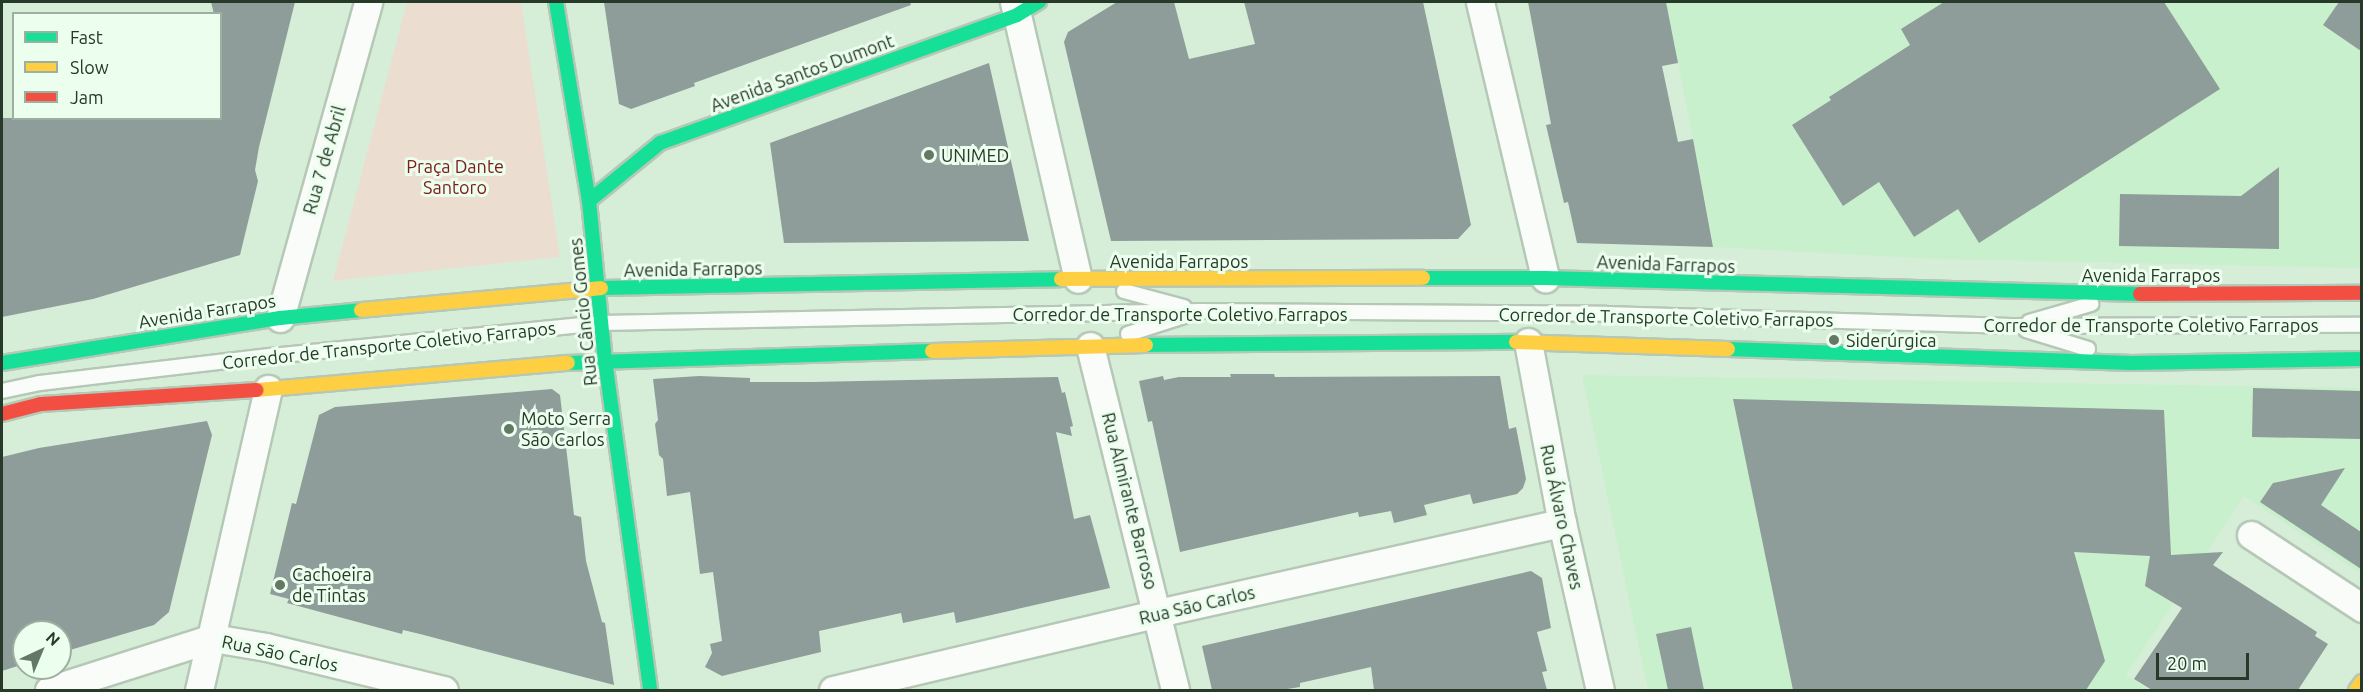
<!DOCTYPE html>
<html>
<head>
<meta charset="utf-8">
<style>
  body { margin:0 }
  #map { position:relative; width:2363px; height:692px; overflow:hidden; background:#d6eed8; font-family:Ubuntu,sans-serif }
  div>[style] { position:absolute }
  .built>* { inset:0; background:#c9f0cc }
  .green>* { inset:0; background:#ebded1 }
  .building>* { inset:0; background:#8e9c9a }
  .roads { filter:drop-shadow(2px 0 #b5c8b6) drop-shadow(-2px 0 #b5c8b6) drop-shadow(0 2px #b5c8b6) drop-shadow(0 -2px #b5c8b6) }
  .lane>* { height:14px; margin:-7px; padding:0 7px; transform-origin:7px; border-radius:7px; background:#f9fcf9 }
  .street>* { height:27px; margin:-13.5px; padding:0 13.5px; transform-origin:13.5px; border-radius:13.5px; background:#f9fcf9 }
  .fast>* { height:14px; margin:-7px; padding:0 7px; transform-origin:7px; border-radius:7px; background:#16e098 }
  .slow>* { height:14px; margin:-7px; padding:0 7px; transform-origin:7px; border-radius:7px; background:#ffcf43 }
  .jam>* { height:14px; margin:-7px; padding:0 7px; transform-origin:7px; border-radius:7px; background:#f24e42 }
  .dots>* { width:16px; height:16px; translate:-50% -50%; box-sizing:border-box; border:3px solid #ecfeed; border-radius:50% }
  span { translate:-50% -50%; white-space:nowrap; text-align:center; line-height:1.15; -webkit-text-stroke:6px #ecfeed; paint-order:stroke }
  .street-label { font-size:18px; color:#273929 }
  .poi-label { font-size:18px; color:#273929 }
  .left { translate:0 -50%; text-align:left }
  .park-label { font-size:18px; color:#7d1b19 }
  .frame { position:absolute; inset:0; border:3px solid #273929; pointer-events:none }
  .legend { position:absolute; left:12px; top:12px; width:210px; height:108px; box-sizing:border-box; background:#ecfeed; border:2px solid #9daf9f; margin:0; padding:8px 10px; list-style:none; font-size:18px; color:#273929 }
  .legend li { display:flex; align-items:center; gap:12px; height:30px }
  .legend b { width:30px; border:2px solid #9daf9f }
  .north { position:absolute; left:12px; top:620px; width:60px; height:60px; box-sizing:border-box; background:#ecfeed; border:2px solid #9daf9f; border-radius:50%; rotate:44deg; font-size:16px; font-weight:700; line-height:24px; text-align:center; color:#273929 }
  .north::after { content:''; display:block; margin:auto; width:21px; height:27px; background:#647866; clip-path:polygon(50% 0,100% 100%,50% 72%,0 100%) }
  .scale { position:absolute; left:2156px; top:653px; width:93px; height:27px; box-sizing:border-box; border:3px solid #273929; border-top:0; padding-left:8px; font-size:18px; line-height:21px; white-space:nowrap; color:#273929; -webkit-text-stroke:4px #ecfeed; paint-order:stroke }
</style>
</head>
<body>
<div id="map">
  <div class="built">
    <div style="clip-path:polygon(1666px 2px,2361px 2px,2361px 268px,1936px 259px,1714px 247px)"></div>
    <div style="clip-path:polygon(1582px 375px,2361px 388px,2361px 574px,2244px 496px,2126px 675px,2149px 690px,1648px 690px)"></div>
  </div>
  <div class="green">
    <div style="clip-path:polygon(407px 2px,521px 2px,560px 257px,333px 281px)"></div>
  </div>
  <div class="building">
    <div style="clip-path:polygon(211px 2px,295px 2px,259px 147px,255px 170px,258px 181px,240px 255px,93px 299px,2px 317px,2px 118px,220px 118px,220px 14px,214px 14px)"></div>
    <div style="clip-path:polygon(604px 2px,910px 2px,911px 5px,694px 83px,695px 86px,631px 109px,619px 104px)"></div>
    <div style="clip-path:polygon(1117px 2px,1174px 2px,1189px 59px,1255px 44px,1244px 2px,1423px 2px,1471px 225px,1458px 239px,1111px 241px,1064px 42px,1068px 32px)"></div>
    <div style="clip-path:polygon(1528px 2px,1666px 2px,1678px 63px,1662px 66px,1678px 142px,1693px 139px,1713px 247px,1577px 243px,1568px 202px,1564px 203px,1546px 125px,1551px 124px)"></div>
    <div style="clip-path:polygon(1944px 2px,2164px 2px,2220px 89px,1979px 243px,1958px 209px,1914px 237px,1879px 182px,1843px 206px,1792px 125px,1831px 100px,1829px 97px,1910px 45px,1901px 29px)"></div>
    <div style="clip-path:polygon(2339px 2px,2361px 2px,2361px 51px,2323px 25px)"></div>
    <div style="clip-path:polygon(989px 63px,1029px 241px,784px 243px,770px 143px)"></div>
    <div style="clip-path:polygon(2279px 167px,2279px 249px,2119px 246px,2120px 194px,2241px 196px)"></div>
    <div style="clip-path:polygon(1230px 374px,1274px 374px,1275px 377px,1500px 376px,1509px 429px,1516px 427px,1526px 479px,1523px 488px,1517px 494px,1473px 504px,1470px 494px,1424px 505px,1427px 515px,1394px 523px,1391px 511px,1359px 517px,1358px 512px,1180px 552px,1152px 421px,1148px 422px,1139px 381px,1163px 376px,1164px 380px,1179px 377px,1231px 377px)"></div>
    <div style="clip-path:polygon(699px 376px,750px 378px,750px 382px,812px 382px,1058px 377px,1062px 393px,1065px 392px,1073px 426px,1070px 427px,1072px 436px,1056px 432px,1074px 519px,1090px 515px,1110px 588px,956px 623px,954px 612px,903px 623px,901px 613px,819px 631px,821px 652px,722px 676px,705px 667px,712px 653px,710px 644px,722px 641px,713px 572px,700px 574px,690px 492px,667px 496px,663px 459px,659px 455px,655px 424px,658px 420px,653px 379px)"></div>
    <div style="clip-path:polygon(2253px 388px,2361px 391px,2361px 439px,2252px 437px)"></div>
    <div style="clip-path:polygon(552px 389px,560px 395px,574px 515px,581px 517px,586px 561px,602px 622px,605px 623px,614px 685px,420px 634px,403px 630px,402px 634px,287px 603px,289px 599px,270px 594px,292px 503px,296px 504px,319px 415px,335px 407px)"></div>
    <div style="clip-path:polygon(1733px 399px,2164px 410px,2171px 555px,2223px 552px,2213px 565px,2317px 632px,2315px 636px,2328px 644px,2298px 690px,2152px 690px,2134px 679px,2182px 608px,2145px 586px,2150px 556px,2074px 552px,2105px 661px,2086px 690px,1793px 690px)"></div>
    <div style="clip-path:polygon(207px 421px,212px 435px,169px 612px,154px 625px,60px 653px,60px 632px,24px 632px,24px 664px,2px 671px,2px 457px,39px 448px)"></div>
    <div style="clip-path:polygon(2345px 468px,2321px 505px,2361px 532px,2361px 569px,2260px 502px,2273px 483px)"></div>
    <div style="clip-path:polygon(1531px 571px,1542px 578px,1551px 628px,1537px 632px,1547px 671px,1542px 672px,1547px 690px,1374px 690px,1371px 667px,1300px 683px,1300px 687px,1281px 690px,1212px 690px,1202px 646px)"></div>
    <div style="clip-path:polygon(1691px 627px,1704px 690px,1668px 690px,1656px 634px)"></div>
  </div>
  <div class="roads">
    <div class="lane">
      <div style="left:1124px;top:291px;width:62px;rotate:14.9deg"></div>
      <div style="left:2029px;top:322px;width:65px;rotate:-16.2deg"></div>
      <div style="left:2026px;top:330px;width:65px;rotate:17deg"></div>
      <div style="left:1128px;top:334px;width:59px;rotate:-17.8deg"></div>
      <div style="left:2px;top:391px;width:39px;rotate:-12deg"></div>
      <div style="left:40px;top:383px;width:233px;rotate:-6.7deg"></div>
      <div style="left:271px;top:356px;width:333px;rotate:-5.7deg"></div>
      <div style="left:602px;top:323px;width:598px;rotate:-1.15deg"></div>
      <div style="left:1200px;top:311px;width:406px;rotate:0.4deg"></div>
      <div style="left:1606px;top:314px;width:406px;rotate:1.7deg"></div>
      <div style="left:2012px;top:326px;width:350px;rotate:-0.2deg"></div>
    </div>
    <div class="street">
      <div style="left:1014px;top:2px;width:284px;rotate:77deg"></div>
      <div style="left:1480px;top:2px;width:284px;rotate:76.7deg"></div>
      <div style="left:280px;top:318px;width:328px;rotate:-74.4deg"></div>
      <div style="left:1528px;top:342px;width:184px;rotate:79.4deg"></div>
      <div style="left:1562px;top:523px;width:171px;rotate:77.2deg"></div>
      <div style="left:1090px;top:346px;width:354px;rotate:76.1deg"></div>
      <div style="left:2251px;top:535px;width:133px;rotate:33.3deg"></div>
      <div style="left:49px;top:690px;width:172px;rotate:-17.6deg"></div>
      <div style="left:213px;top:638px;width:54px;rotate:9.6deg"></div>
      <div style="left:266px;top:647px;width:183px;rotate:13.6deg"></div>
      <div style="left:199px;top:690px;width:309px;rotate:-77.1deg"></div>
      <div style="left:833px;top:690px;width:334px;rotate:-13.3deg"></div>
      <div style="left:1158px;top:613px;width:414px;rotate:-12.6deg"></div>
    </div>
    <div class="fast">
      <div style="left:556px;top:2px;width:202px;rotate:80.6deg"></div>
      <div style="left:589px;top:201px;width:160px;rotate:84.3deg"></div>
      <div style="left:605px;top:360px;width:333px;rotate:82.2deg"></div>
      <div style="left:589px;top:201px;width:92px;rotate:-39.2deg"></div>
      <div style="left:660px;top:143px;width:379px;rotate:-19.7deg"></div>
      <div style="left:1017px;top:15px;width:26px;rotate:-31deg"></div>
      <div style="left:1423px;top:278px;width:122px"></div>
      <div style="left:1545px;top:278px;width:595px;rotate:1.54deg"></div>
      <div style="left:601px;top:288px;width:460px;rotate:-1.1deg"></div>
      <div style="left:1146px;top:345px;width:370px;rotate:-0.5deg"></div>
      <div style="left:1728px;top:349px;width:404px;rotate:2deg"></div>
      <div style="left:2132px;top:363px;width:230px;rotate:-1deg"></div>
      <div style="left:2px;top:363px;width:282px;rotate:-9.2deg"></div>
      <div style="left:280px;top:318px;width:81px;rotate:-5.6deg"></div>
      <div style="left:568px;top:363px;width:364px;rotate:-1.9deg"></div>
    </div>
    <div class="slow">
      <div style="left:1061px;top:279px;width:362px;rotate:-0.2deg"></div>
      <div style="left:361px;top:310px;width:241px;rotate:-5.2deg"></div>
      <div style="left:1516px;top:342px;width:212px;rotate:1.9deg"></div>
      <div style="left:932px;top:351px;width:214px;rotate:-1.6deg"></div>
      <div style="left:257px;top:390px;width:312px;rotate:-5deg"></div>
      <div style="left:2356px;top:690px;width:10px;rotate:-53deg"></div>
    </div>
    <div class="jam">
      <div style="left:2140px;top:294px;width:222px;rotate:-0.3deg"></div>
      <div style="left:2px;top:414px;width:40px;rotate:-14.4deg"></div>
      <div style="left:41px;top:404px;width:216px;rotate:-3.7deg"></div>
    </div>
  </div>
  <div class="dots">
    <div style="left:929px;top:155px;background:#647866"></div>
    <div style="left:1834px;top:340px;background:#647866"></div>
    <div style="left:509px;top:429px;background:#647866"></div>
    <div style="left:280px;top:585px;background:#647866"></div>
  </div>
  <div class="street-label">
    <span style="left:802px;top:73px;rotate:-20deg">Avenida Santos Dumont</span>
    <span style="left:324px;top:160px;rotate:-74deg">Rua 7 de Abril</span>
    <span style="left:1179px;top:261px">Avenida Farrapos</span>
    <span style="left:1666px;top:264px;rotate:2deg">Avenida Farrapos</span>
    <span style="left:693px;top:269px;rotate:-1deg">Avenida Farrapos</span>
    <span style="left:2151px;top:275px">Avenida Farrapos</span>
    <span style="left:207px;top:311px;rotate:-9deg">Avenida Farrapos</span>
    <span style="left:583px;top:312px;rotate:-96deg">Rua Câncio Gomes</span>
    <span style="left:1180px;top:314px">Corredor de Transporte Coletivo Farrapos</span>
    <span style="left:1666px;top:317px;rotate:1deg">Corredor de Transporte Coletivo Farrapos</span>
    <span style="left:2151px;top:325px">Corredor de Transporte Coletivo Farrapos</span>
    <span style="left:389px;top:345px;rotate:-6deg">Corredor de Transporte Coletivo Farrapos</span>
    <span style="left:1130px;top:501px;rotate:76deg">Rua Almirante Barroso</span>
    <span style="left:1562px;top:517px;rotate:78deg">Rua Álvaro Chaves</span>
    <span style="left:1197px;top:605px;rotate:-13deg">Rua São Carlos</span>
    <span style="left:280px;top:653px;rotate:12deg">Rua São Carlos</span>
  </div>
  <div class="poi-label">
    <span class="left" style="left:941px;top:155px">UNIMED</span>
    <span class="left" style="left:1846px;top:340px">Siderúrgica</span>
    <span class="left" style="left:521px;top:429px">Moto Serra<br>São Carlos</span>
    <span class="left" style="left:292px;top:585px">Cachoeira<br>de Tintas</span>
  </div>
  <div class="park-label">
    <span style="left:455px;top:177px">Praça Dante<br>Santoro</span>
  </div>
  <div class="frame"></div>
  <ul class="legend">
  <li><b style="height:8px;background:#16e098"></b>Fast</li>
  <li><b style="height:8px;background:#ffcf43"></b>Slow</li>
  <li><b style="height:8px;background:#f24e42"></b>Jam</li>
  </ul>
  <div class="north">N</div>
  <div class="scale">20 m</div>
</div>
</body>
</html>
